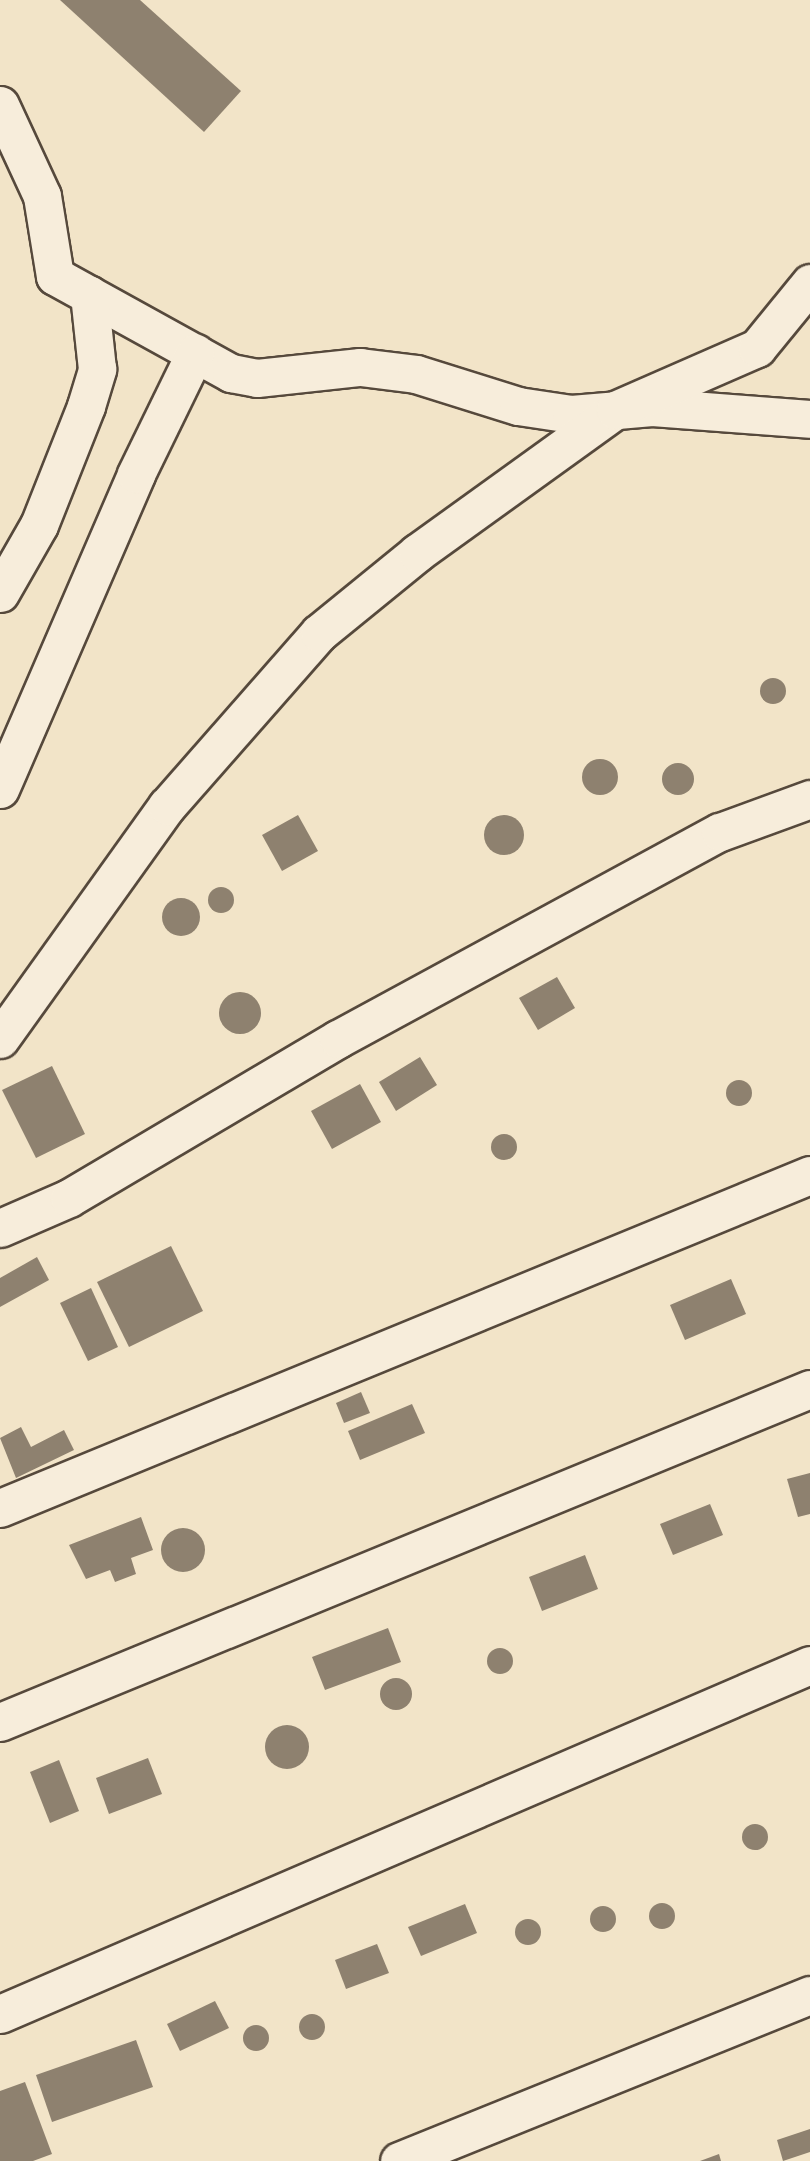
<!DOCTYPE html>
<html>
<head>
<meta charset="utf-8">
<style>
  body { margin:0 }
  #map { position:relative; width:810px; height:2161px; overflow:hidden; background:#f2e4c8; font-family:"Old Standard TT",serif }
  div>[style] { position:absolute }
  .building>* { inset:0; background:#8e816f }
  .round { border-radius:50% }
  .roads { filter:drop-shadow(2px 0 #56493c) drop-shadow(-2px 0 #56493c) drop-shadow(0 2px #56493c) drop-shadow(0 -2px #56493c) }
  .minor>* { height:37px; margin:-18.5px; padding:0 18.5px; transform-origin:18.5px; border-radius:18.5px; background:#f7eddb }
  span { translate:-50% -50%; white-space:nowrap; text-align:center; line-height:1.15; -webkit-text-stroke:5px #f7eddb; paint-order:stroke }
</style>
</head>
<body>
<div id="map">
  <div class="building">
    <div style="clip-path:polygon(60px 0,140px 0,241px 91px,204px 132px)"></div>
    <div class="round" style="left:760px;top:678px;width:26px;height:26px"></div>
    <div class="round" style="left:582px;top:759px;width:36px;height:36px"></div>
    <div class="round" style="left:662px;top:763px;width:32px;height:32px"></div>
    <div class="round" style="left:484px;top:815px;width:40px;height:40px"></div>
    <div style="clip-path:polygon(298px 815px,318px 851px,282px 871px,262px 835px)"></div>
    <div class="round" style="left:208px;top:887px;width:26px;height:26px"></div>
    <div class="round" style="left:162px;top:898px;width:38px;height:38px"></div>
    <div style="clip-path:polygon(557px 977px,575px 1008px,538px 1030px,519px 998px)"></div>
    <div class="round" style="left:219px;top:992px;width:42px;height:42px"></div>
    <div style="clip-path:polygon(420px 1057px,437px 1085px,396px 1111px,379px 1082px)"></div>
    <div style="clip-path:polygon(52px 1066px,85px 1134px,36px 1158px,2px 1090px)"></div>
    <div class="round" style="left:726px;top:1080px;width:26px;height:26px"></div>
    <div style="clip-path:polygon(360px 1084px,381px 1122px,332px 1149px,311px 1111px)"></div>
    <div class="round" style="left:491px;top:1134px;width:26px;height:26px"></div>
    <div style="clip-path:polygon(171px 1246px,203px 1311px,129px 1347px,97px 1282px)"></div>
    <div style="clip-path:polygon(37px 1257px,49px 1280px,0 1307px,0 1278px)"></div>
    <div style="clip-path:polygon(731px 1279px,746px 1314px,685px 1340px,670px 1305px)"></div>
    <div style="clip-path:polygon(91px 1288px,118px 1347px,88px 1361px,60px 1303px)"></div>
    <div style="clip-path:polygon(361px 1392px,370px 1413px,344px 1423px,336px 1403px)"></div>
    <div style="clip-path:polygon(412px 1404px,425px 1433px,360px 1460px,348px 1431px)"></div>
    <div style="clip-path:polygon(21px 1427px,31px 1447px,64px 1430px,74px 1450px,16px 1478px,0 1438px)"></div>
    <div style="clip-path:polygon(810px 1473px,810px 1514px,798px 1517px,787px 1479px)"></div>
    <div style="clip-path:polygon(710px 1504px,723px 1535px,673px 1555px,660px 1524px)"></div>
    <div style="clip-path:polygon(141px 1517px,153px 1550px,131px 1558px,136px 1574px,115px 1582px,110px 1570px,86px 1579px,69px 1545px)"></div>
    <div class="round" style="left:161px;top:1528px;width:44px;height:44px"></div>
    <div style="clip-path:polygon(585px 1555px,598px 1589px,542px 1611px,529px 1577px)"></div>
    <div style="clip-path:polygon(388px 1628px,401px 1662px,325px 1690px,312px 1657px)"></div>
    <div class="round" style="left:487px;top:1648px;width:26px;height:26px"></div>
    <div class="round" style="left:380px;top:1678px;width:32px;height:32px"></div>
    <div class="round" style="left:265px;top:1725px;width:44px;height:44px"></div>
    <div style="clip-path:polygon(148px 1758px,162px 1794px,109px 1814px,96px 1778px)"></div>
    <div style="clip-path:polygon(59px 1760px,79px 1811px,50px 1823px,30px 1772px)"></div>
    <div class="round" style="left:742px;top:1824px;width:26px;height:26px"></div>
    <div class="round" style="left:649px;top:1903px;width:26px;height:26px"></div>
    <div style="clip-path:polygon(465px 1904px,477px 1933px,421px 1956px,408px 1927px)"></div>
    <div class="round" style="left:590px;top:1906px;width:26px;height:26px"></div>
    <div class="round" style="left:515px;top:1919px;width:26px;height:26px"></div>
    <div style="clip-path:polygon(377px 1944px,389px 1973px,346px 1989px,335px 1960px)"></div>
    <div style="clip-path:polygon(215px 2001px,229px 2028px,180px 2051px,167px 2024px)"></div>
    <div class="round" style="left:299px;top:2014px;width:26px;height:26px"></div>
    <div class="round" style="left:243px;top:2025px;width:26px;height:26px"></div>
    <div style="clip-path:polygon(136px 2040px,153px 2087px,52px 2122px,36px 2075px)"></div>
    <div style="clip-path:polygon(25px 2082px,52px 2154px,33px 2161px,0 2161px,0 2091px)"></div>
    <div style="clip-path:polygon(810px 2129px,810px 2152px,783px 2161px,777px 2140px)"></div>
    <div style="clip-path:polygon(719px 2154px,721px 2161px,700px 2161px)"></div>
  </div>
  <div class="roads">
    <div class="minor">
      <div style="left:0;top:105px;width:100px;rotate:65.2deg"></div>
      <div style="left:42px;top:196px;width:81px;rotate:80.8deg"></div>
      <div style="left:55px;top:276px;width:201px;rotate:28.9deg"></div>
      <div style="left:231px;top:373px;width:26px;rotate:11deg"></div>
      <div style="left:257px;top:378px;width:104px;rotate:-6.1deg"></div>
      <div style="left:360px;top:367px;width:56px;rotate:7.1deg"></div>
      <div style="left:416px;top:374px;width:107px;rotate:17.4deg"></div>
      <div style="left:518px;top:406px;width:54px;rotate:8.6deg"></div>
      <div style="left:571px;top:414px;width:81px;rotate:-4.9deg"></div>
      <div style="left:652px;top:407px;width:158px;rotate:4.3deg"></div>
      <div style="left:0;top:593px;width:78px;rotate:-60.2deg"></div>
      <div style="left:39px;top:525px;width:128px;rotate:-68.4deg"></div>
      <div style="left:86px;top:406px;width:39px;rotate:-73deg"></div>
      <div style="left:97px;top:369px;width:75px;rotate:-96.1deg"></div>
      <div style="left:0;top:789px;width:343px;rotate:-66.6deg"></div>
      <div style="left:136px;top:474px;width:135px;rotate:-64deg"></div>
      <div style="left:0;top:1039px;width:287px;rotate:-54.4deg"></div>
      <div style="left:167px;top:806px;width:230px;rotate:-48.7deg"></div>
      <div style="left:319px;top:633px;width:127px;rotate:-39.2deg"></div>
      <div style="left:417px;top:553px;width:244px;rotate:-35.8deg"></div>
      <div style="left:615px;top:410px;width:155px;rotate:-23.6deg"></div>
      <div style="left:757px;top:348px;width:84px;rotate:-50.8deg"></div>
      <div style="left:0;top:1228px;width:75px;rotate:-23.5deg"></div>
      <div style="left:69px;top:1198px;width:312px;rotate:-30.6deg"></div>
      <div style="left:338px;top:1039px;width:434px;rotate:-28.5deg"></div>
      <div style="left:720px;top:832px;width:96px;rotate:-20.1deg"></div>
      <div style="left:0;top:1508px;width:876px;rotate:-22.35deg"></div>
      <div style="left:0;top:1722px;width:876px;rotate:-22.35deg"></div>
      <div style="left:0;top:2014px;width:882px;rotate:-23.31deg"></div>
      <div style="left:399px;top:2161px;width:443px;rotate:-22deg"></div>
    </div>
  </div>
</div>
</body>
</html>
